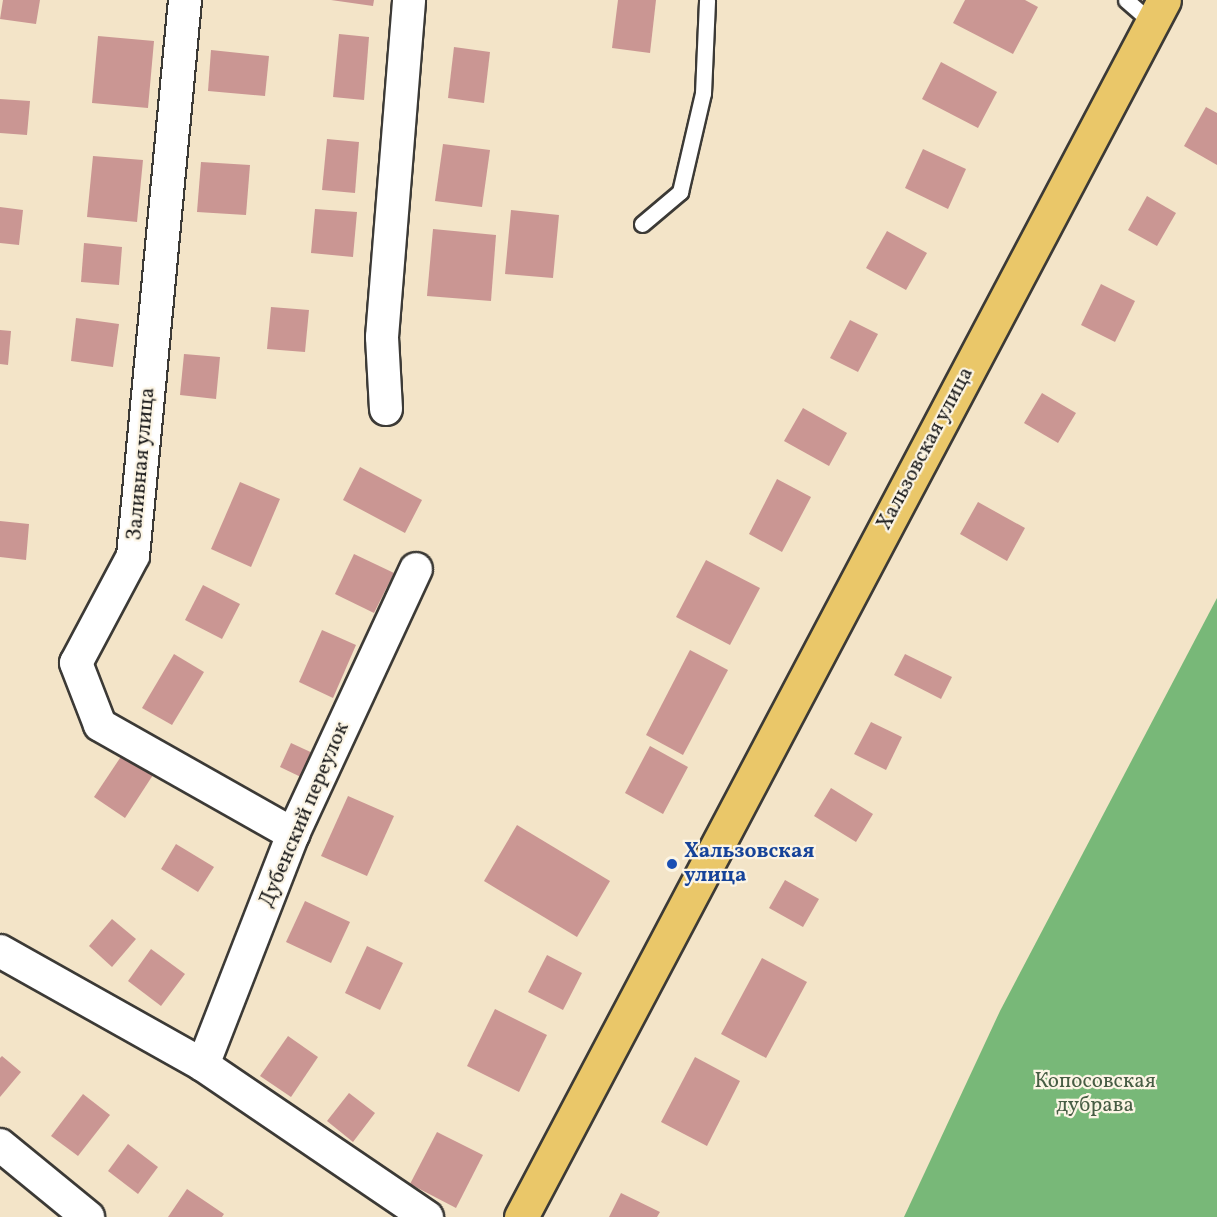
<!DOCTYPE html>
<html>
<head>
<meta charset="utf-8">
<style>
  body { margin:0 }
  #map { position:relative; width:1217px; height:1217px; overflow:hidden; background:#f3e4c8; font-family:Vollkorn,serif }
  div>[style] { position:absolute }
  .forest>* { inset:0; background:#78b878 }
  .building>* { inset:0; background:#ca9693 }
  .roads { filter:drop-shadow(2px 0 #3c3a36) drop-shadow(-2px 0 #3c3a36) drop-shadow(0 2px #3c3a36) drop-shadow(0 -2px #3c3a36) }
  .lane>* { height:15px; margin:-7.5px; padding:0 7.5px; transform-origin:7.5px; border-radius:7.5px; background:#fff }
  .street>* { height:32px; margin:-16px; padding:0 16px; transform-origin:16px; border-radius:16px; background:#fff }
  .primary>* { height:33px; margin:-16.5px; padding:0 16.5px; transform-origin:16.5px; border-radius:16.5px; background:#eac769 }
  .dots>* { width:16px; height:16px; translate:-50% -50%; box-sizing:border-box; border:3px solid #fcf5e5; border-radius:50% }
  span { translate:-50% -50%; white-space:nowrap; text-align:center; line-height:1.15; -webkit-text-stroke:4.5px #fcf5e5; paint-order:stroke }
  .street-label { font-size:21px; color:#1c1c1c }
  .transit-label { font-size:21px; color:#164399; font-weight:700 }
  .left { translate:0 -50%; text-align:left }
  .park-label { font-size:21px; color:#475d44 }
</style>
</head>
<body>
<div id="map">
  <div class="forest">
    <div style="clip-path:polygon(1217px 598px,1217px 1217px,904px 1217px,1000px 1011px)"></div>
  </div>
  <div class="building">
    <div style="clip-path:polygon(3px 0,40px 0,36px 24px,0 19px)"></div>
    <div style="clip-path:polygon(331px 0,374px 0,373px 6px)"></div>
    <div style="clip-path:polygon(618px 0,656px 0,650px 53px,612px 48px)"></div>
    <div style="clip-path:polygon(965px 0,1025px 0,1038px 7px,1013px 54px,953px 23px)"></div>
    <div style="clip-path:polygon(339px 34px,369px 37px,364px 100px,333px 97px)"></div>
    <div style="clip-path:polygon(98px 36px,154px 41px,148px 108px,92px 103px)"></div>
    <div style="clip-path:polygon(454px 47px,490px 52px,484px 103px,448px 98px)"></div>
    <div style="clip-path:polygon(211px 50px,269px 56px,265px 96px,208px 91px)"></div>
    <div style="clip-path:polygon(941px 62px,997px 92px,978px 128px,922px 99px)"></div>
    <div style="clip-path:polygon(0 99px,30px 101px,27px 135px,0 133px)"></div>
    <div style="clip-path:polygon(1206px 107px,1217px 113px,1217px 165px,1184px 146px)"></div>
    <div style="clip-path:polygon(327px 139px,359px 142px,355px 193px,322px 190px)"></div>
    <div style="clip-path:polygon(443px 144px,490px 150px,482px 207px,435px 201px)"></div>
    <div style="clip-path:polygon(923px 149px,966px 169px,948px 209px,905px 188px)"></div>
    <div style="clip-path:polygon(93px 156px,143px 160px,137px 222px,87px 217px)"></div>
    <div style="clip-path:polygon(201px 162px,250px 165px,246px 215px,197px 212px)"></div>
    <div style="clip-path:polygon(1147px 196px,1176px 213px,1157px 246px,1128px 230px)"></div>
    <div style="clip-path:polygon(0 207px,23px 210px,19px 245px,0 243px)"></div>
    <div style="clip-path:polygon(315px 209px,357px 212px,353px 257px,311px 253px)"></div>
    <div style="clip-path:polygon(511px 210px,559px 215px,553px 278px,505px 274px)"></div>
    <div style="clip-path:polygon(433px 229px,496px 235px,491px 301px,427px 296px)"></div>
    <div style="clip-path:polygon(887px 231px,927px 253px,906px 290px,866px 268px)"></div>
    <div style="clip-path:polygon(84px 243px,122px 247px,119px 285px,81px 282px)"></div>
    <div style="clip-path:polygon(1101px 284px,1135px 301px,1115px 342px,1081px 325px)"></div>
    <div style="clip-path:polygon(271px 307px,309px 310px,305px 352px,267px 349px)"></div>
    <div style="clip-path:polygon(76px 318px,119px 324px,113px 367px,71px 361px)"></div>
    <div style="clip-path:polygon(850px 320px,878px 334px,858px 372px,830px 358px)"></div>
    <div style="clip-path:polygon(0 330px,11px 331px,8px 365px,0 364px)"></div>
    <div style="clip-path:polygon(184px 354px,220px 357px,216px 399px,180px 395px)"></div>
    <div style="clip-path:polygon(1042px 393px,1076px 413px,1058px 443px,1024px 423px)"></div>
    <div style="clip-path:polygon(803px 408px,847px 433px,829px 466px,784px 441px)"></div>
    <div style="clip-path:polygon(360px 467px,422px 500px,405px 533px,343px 500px)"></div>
    <div style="clip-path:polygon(777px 479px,811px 497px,782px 552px,749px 534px)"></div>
    <div style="clip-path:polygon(240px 482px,280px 499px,251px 567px,211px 549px)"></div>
    <div style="clip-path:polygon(978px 502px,1025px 528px,1007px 561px,960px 534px)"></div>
    <div style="clip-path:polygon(0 521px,29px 524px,26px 560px,0 557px)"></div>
    <div style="clip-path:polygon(354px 554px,394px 573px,374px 613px,335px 594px)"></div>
    <div style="clip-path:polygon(706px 560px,760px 588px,730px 645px,676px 617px)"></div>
    <div style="clip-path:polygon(203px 585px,240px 604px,222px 639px,185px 620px)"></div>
    <div style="clip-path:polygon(322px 630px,356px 645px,333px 698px,299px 682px)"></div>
    <div style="clip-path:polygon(690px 650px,728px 670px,683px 755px,646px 735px)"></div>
    <div style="clip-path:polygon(174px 654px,204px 672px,172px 725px,142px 708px)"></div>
    <div style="clip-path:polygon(905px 654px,952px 677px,941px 699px,894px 675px)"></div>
    <div style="clip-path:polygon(871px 722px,902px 737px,886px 770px,854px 754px)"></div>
    <div style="clip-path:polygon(291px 743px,317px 755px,305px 779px,280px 767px)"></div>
    <div style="clip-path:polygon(650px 746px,688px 767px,663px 814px,625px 793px)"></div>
    <div style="clip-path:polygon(122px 755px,153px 775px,125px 818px,94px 797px)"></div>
    <div style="clip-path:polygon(831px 788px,873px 814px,856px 842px,814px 816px)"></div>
    <div style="clip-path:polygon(348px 796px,394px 816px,367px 876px,321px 856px)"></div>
    <div style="clip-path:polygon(517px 825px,610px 881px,577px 937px,484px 881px)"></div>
    <div style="clip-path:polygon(176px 844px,214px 867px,198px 892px,161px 869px)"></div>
    <div style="clip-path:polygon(785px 880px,819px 899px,803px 927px,769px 908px)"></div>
    <div style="clip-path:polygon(305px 901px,350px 922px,331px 963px,286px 942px)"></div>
    <div style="clip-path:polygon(112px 919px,136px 939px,112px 967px,89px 946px)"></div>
    <div style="clip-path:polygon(367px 946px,403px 963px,380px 1010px,345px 993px)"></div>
    <div style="clip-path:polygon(151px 949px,185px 974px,161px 1006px,128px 981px)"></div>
    <div style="clip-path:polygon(547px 955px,582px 973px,563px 1010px,528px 992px)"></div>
    <div style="clip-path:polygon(762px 958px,807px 982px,766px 1058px,721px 1034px)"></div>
    <div style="clip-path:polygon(495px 1009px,547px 1035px,519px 1092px,467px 1066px)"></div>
    <div style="clip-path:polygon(288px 1036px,318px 1057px,291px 1097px,260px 1076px)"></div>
    <div style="clip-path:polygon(2px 1056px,21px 1072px,0 1097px,0 1058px)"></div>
    <div style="clip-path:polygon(695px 1057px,740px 1081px,707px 1146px,661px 1122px)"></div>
    <div style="clip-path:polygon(349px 1093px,375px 1113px,353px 1142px,327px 1121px)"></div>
    <div style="clip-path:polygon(83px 1094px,110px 1115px,78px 1156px,51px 1136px)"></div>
    <div style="clip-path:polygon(437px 1132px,483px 1155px,456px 1208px,410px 1184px)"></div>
    <div style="clip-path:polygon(128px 1144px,158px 1167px,138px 1194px,108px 1171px)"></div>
    <div style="clip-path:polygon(187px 1189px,224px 1214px,222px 1217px,168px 1217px)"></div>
    <div style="clip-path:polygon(621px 1193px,660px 1212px,657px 1217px,609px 1217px)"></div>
  </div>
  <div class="roads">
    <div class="lane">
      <div style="left:1126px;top:0;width:35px;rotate:41deg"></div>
      <div style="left:642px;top:224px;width:50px;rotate:-40.1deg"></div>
      <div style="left:680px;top:192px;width:102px;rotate:-76.9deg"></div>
      <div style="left:703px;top:93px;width:93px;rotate:-87.5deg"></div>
    </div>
    <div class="street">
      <div style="left:185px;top:0;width:558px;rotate:95.34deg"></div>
      <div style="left:133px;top:556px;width:121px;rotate:118deg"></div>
      <div style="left:76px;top:663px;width:66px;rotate:68.8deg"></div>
      <div style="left:100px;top:725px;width:222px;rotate:29.5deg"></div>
      <div style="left:386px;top:409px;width:72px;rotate:-93.2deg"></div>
      <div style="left:382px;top:337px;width:338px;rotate:-85.4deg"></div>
      <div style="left:0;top:951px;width:233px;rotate:29.3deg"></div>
      <div style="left:203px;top:1065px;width:271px;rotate:34.2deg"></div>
      <div style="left:203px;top:1065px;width:248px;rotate:-68.7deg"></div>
      <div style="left:293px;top:834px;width:292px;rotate:-65.1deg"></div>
      <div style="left:0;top:1145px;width:114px;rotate:39.3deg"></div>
    </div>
    <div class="primary">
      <div style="left:521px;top:1217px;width:1376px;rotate:-62.15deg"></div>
    </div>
  </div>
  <div class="dots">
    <div style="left:672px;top:864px;background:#1a4fb4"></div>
  </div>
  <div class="street-label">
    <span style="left:926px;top:449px;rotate:-62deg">Хальзовская улица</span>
    <span style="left:142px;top:464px;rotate:-85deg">Заливная улица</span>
    <span style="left:305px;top:815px;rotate:-67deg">Дубенский переулок</span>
  </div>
  <div class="transit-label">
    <span class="left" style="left:684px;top:864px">Хальзовская<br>улица</span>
  </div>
  <div class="park-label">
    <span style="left:1095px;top:1094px">Копосовская<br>дубрава</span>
  </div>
</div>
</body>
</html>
